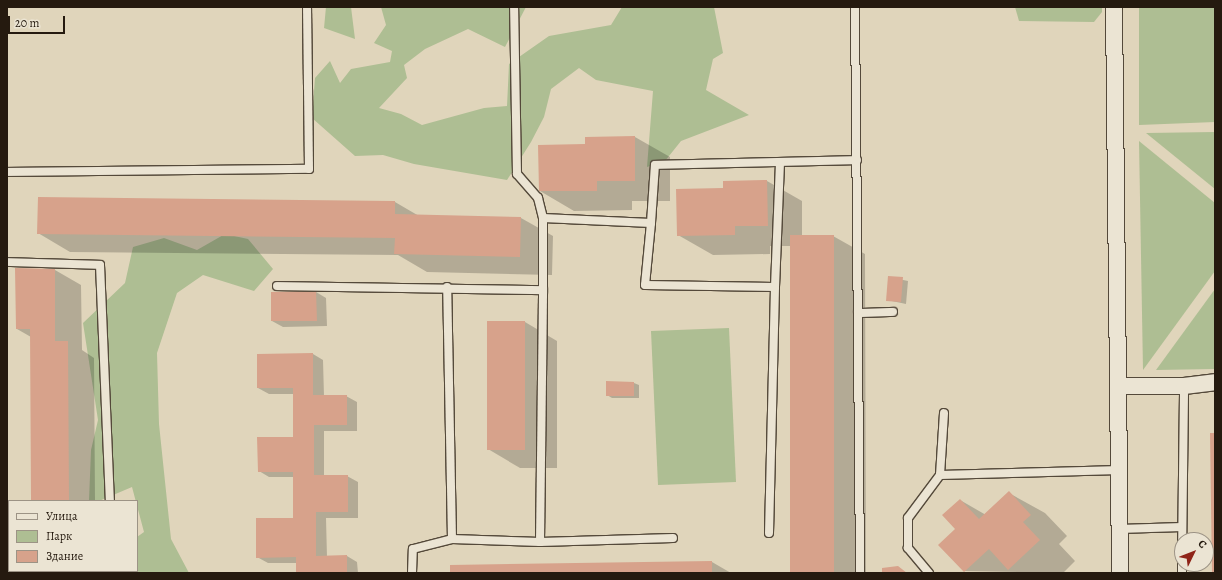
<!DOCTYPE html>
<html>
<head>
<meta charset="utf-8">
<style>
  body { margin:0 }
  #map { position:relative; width:1222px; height:580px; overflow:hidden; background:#e0d5bb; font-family:Alegreya,serif }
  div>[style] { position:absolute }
  .green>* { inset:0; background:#aebe93 }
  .shadow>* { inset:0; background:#0003 }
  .building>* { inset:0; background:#d7a28b }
  .roads { filter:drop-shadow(1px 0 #54493a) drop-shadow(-1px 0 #54493a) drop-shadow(0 1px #54493a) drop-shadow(0 -1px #54493a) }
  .lane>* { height:8px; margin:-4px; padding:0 4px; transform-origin:4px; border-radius:4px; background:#ebe4d3 }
  .street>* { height:16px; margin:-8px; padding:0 8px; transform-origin:8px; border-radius:8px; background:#ebe4d3 }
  span { translate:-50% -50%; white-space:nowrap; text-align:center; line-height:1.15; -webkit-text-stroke:3px #ebe4d3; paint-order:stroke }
  .frame { position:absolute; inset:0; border:8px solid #251a0f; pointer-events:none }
  .legend { position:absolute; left:8px; top:500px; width:130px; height:72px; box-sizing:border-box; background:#ebe4d3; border:1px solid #9c9385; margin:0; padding:5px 7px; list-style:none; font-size:12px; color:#251a0f }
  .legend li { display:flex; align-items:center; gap:8px; height:20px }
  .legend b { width:20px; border:1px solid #9c9385 }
  .north { position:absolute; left:1174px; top:532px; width:40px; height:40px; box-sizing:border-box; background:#ebe4d3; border:1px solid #9c9385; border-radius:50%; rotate:47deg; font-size:11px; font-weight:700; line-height:16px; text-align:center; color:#251a0f }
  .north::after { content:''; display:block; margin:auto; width:14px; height:18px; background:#8f2418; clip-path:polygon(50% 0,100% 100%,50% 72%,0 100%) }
  .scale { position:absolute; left:8px; top:16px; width:57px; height:18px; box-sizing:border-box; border:2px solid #251a0f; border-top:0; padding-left:5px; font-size:12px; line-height:14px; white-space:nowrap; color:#251a0f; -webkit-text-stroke:3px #ebe4d3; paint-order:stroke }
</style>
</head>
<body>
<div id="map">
  <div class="green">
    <div style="clip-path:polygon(326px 7px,351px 7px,355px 39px,324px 28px)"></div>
    <div style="clip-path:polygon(381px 7px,526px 7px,505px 47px,468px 29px,425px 49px,404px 65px,407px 78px,379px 108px,401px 114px,422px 125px,484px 108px,507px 106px,509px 64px,549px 36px,611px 25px,622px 7px,714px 7px,723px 53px,713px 59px,706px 90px,749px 115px,681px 141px,665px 161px,647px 167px,653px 91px,596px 80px,579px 68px,551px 89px,544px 117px,531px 142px,507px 180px,414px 164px,383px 155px,355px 156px,312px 118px,315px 78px,330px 61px,340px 83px,351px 69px,390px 62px,392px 51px,374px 43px,386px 25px)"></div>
    <div style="clip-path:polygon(1015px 7px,1102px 7px,1102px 12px,1094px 22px,1019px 21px)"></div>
    <div style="clip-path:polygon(1139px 7px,1215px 7px,1215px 122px,1139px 125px)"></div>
    <div style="clip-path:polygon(1215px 132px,1215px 189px,1146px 133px)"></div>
    <div style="clip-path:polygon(1139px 141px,1215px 203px,1215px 271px,1143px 370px)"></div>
    <div style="clip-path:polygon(225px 234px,248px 239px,273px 269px,254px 291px,203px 275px,177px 293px,157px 353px,159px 424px,171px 539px,189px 573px,107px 573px,137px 571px,137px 537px,144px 532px,132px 487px,99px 501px,89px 501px,91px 450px,98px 420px,83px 323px,125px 283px,133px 247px,164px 238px,197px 250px)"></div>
    <div style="clip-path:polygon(1215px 289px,1215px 369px,1156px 370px)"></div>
    <div style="clip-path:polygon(729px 328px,736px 482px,658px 485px,651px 331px)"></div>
  </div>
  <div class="shadow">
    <div style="clip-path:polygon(635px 137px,670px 157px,670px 201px,632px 201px,632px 210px,574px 211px,540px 191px,586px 145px)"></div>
    <div style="clip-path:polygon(767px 181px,802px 201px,802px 236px,833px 236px,865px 254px,866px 573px,791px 573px,791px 246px,770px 246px,770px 254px,713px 255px,678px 235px,724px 189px)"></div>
    <div style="clip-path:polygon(395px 202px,419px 216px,521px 218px,553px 236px,552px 275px,427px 272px,398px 255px,70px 252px,38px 233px)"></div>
    <div style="clip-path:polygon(55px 270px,81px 285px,82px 350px,94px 358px,95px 501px,32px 501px,31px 337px,17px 329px)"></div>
    <div style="clip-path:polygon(889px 277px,908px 281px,906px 304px,887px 300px)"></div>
    <div style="clip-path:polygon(316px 292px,326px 298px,327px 326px,283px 327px,272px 321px)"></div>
    <div style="clip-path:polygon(525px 322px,557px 341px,557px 468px,520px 468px,488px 449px)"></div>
    <div style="clip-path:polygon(313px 354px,323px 360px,324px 396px,346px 396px,357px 402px,357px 431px,324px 431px,324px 476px,347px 476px,358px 482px,358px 518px,326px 518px,327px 557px,347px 556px,357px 562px,358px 573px,297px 573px,297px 563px,268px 563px,257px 557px,294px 519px,294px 477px,269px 477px,259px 471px,294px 438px,294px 394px,269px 394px,258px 388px)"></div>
    <div style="clip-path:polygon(607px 382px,634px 383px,639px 385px,639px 398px,612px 398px,607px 395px)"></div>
    <div style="clip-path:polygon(1009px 493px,1045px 513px,1067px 536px,1059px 544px,1075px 561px,1063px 573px,965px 571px,956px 529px,960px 500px,986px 515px)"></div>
    <div style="clip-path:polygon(712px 562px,731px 573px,451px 573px)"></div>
    <div style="clip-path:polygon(15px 571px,85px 571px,85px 573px,15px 573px)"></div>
  </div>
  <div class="building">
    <div style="clip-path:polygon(635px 136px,635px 181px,597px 181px,597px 191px,539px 191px,538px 145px,585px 144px,585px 137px)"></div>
    <div style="clip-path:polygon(767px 180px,768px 226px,735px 226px,735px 235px,677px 236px,676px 189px,723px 188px,723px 181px)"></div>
    <div style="clip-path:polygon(38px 197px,395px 201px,395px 214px,521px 217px,520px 257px,394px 254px,395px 238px,37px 234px)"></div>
    <div style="clip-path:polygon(790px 235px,834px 235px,834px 573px,790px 573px)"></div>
    <div style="clip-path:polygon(15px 268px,55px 269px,55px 341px,68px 341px,69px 501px,31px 501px,30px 329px,16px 329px)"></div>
    <div style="clip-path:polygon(888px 276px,903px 277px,901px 302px,886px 301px)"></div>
    <div style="clip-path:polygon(316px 291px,317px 321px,271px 321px,271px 292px)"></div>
    <div style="clip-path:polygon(487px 321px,525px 321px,525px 450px,487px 450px)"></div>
    <div style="clip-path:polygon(313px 353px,313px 395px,347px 395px,347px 425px,314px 425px,314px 475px,348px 475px,348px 512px,316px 512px,316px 556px,347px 555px,347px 573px,296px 573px,296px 557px,256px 558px,256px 518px,293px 518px,293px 472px,258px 472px,257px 437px,293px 437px,293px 388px,257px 388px,257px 354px)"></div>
    <div style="clip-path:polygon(606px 381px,634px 382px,634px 396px,606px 396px)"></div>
    <div style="clip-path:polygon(1210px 433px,1215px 433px,1215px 573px,1212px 573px)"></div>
    <div style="clip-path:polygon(1009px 491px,1031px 515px,1023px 522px,1040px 540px,1008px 570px,989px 549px,964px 572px,938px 545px,955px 529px,942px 515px,960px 499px,979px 519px)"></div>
    <div style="clip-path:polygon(712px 561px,712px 573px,450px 573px,450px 565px)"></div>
    <div style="clip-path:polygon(898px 566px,907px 573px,882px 573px,882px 568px)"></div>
    <div style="clip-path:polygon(14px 571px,59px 571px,59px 573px,14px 573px)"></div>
  </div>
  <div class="roads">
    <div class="lane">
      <div style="left:855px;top:7px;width:566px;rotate:89.49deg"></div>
      <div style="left:7px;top:172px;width:302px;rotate:-0.6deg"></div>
      <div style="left:309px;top:169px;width:162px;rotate:-90.7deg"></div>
      <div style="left:543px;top:218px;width:108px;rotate:2.7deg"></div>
      <div style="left:651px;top:223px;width:62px;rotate:95.5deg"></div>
      <div style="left:645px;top:285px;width:130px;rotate:0.9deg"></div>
      <div style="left:775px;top:287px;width:124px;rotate:-87.7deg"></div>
      <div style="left:651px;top:223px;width:58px;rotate:-86.1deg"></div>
      <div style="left:655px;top:165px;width:202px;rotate:-1.4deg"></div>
      <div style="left:7px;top:262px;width:93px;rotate:1.8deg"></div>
      <div style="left:100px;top:265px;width:236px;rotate:87.6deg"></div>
      <div style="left:277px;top:286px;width:266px;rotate:0.9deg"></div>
      <div style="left:543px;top:290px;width:72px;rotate:-90deg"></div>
      <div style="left:543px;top:218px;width:21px;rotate:-104deg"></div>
      <div style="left:538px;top:198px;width:32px;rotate:-131deg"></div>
      <div style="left:517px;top:174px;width:167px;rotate:-91deg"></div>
      <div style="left:858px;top:313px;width:35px;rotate:-2deg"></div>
      <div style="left:940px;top:475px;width:62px;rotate:-86.3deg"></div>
      <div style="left:1119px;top:529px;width:63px;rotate:-1.8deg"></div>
      <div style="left:769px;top:533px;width:246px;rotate:-88.6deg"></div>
      <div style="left:452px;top:539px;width:88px;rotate:2deg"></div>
      <div style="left:540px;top:542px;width:133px;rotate:-1.7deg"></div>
      <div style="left:540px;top:542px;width:252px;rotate:-89.3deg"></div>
      <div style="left:1182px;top:557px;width:171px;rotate:-89.3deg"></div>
      <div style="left:1182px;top:564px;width:9px;rotate:90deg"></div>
      <div style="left:101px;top:573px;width:2px;rotate:-63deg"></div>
      <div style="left:412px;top:573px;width:24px;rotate:-88deg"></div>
      <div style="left:413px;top:549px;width:40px;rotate:-14.4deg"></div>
      <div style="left:452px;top:539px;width:252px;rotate:-91.1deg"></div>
      <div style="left:929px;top:573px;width:33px;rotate:-130deg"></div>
      <div style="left:908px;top:548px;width:30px;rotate:-90deg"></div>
      <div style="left:908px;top:518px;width:54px;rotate:-53.3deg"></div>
      <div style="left:940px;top:475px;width:180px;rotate:-1.6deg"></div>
    </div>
    <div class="street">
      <div style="left:1114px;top:7px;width:566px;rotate:89.39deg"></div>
      <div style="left:1119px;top:386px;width:65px"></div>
      <div style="left:1184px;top:386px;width:31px;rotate:-7deg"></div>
    </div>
  </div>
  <div class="frame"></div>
  <ul class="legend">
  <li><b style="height:5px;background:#ebe4d3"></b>Улица</li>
  <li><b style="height:11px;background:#aebe93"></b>Парк</li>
  <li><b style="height:11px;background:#d7a28b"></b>Здание</li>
  </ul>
  <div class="north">С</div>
  <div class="scale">20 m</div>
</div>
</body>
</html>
